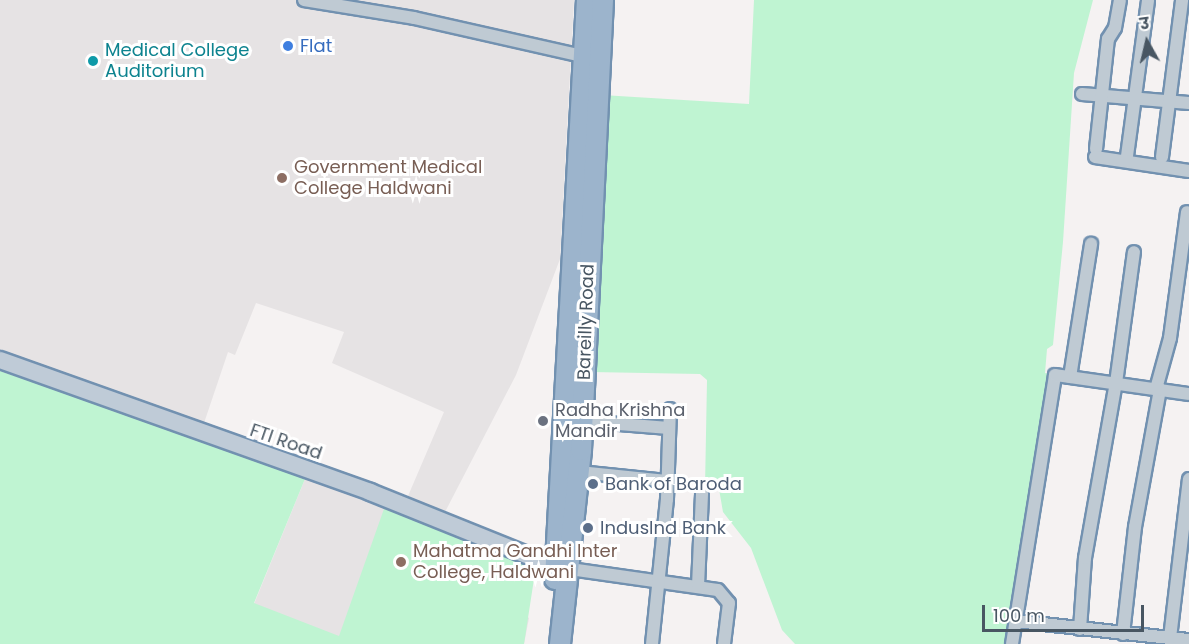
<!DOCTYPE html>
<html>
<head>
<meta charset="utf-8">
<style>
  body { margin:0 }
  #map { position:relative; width:1189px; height:644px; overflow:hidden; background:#f5f2f2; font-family:Poppins,"Noto Sans Devanagari",sans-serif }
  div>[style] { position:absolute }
  .education>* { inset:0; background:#e6e3e4 }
  .green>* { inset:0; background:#bff4d2 }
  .roads { filter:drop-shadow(2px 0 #7291b0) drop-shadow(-2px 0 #7291b0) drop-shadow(0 2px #7291b0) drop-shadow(0 -2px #7291b0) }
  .minor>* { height:12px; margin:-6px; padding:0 6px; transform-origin:6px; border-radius:6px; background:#bfcad3 }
  .secondary>* { height:16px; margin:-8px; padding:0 8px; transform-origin:8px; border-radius:8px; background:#bfcbd7 }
  .trunk>* { height:20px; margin:-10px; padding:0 10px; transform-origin:10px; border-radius:10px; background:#9cb4cc }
  .dots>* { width:16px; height:16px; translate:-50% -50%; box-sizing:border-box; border:3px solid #fff; border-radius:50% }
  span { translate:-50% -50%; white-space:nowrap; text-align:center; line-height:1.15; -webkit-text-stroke:6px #fff; paint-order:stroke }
  .shop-label { font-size:18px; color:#366cbe }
  .left { translate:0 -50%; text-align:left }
  .culture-label { font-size:18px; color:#0d838f }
  .education-label { font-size:18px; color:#785e54 }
  .street-label { font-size:18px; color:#485662 }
  .worship-label { font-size:18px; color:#5b616d }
  .service-label { font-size:18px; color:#4e5e75 }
  .north { position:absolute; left:1117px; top:12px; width:60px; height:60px; -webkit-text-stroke:4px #fff; paint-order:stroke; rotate:352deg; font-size:16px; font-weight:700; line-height:24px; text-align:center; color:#485662 }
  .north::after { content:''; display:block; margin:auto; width:21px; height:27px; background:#485662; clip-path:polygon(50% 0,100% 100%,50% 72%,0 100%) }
  .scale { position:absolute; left:982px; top:605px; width:162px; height:27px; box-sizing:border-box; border:3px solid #485662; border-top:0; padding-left:8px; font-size:18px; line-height:21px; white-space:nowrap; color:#485662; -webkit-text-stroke:4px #fff; paint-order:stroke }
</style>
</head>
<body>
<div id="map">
  <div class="education">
    <div style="clip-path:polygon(0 0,574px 0,560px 259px,516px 375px,445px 512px,408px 496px,444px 412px,332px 363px,344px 332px,256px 303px,235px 355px,228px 352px,203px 426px,0 352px)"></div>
    <div style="clip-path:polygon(307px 474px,377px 499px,529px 618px,524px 644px,357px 644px,254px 604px)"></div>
  </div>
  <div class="green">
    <div style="clip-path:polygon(754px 0,1093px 0,1074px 73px,1063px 242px,1053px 345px,1047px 349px,1045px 373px,1049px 374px,1006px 644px,795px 644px,782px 630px,751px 548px,723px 512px,719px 489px,705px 487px,707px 380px,700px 374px,591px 372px,602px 95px,749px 104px)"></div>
    <div style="clip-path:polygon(0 371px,307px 474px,254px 603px,339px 636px,385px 506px,536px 566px,524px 644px,0 644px)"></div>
  </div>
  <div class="roads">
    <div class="minor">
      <div style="left:304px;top:0;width:111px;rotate:9.3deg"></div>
      <div style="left:414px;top:18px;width:173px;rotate:12.7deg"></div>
      <div style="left:1082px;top:94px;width:107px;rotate:4.8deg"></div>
      <div style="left:1096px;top:149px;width:111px;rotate:-83.8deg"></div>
      <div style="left:1108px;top:39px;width:13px;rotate:-58deg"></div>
      <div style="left:1115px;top:28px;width:28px;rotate:-80deg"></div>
      <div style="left:1127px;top:156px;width:157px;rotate:-82.3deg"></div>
      <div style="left:1095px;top:157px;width:95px;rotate:8.5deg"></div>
      <div style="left:1162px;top:157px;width:158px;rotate:-82.7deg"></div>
      <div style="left:1070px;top:377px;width:135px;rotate:-81deg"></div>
      <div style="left:1156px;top:389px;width:53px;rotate:-74.6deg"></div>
      <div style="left:1170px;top:338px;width:127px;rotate:-82.3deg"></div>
      <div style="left:582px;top:421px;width:87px;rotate:4.6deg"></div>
      <div style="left:579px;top:472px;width:88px;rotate:5.8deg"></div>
      <div style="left:570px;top:569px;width:149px;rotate:8.1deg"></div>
      <div style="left:718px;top:590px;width:17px;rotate:50deg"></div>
      <div style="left:729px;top:603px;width:41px;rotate:97deg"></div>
      <div style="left:698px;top:586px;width:93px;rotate:-87.5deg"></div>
      <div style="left:1016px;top:621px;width:174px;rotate:6.3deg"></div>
      <div style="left:1080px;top:629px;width:71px;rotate:-86deg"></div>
      <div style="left:1085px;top:558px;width:178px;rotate:-80deg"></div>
      <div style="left:1116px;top:383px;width:132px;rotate:-82.2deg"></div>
      <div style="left:1123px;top:634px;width:108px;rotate:-83.6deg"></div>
      <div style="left:1135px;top:527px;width:140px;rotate:-79.7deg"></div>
      <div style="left:1170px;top:638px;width:160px;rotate:-83.2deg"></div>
      <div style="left:652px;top:644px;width:146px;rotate:-84.1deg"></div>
      <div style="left:667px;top:499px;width:90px;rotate:-88.1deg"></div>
      <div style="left:1012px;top:644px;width:272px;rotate:-80.9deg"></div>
      <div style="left:1055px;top:375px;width:135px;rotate:8.1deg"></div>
    </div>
    <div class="secondary">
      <div style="left:0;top:360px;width:393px;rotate:19.6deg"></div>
      <div style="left:370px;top:492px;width:201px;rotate:21.9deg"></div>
    </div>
    <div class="trunk">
      <div style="left:555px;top:579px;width:580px;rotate:-86.84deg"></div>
      <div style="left:560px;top:644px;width:195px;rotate:-83.8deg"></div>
      <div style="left:581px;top:450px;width:451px;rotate:-87.2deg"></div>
    </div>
  </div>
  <div class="dots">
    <div style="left:288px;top:46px;background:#3f7fe0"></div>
    <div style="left:93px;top:61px;background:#0f9aa8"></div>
    <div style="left:282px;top:178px;background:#8d6e63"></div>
    <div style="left:543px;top:421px;background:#6b7280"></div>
    <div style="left:593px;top:484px;background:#5c6f8a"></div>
    <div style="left:588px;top:528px;background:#5c6f8a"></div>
    <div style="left:401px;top:562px;background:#8d6e63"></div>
  </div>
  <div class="shop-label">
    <span class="left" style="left:300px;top:46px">Flat</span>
  </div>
  <div class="culture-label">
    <span class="left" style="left:105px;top:61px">Medical College<br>Auditorium</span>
  </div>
  <div class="education-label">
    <span class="left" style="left:294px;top:178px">Government Medical<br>College Haldwani</span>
    <span class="left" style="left:413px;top:562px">Mahatma Gandhi Inter<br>College, Haldwani</span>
  </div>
  <div class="street-label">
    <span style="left:586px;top:322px;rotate:-88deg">Bareilly Road</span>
    <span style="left:286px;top:442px;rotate:19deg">FTI Road</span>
  </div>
  <div class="worship-label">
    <span class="left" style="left:555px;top:421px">Radha Krishna<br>Mandir</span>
  </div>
  <div class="service-label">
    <span class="left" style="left:605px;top:484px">Bank of Baroda</span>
    <span class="left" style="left:600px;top:528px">IndusInd Bank</span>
  </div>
  <div class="north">उ</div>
  <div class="scale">100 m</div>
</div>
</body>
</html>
